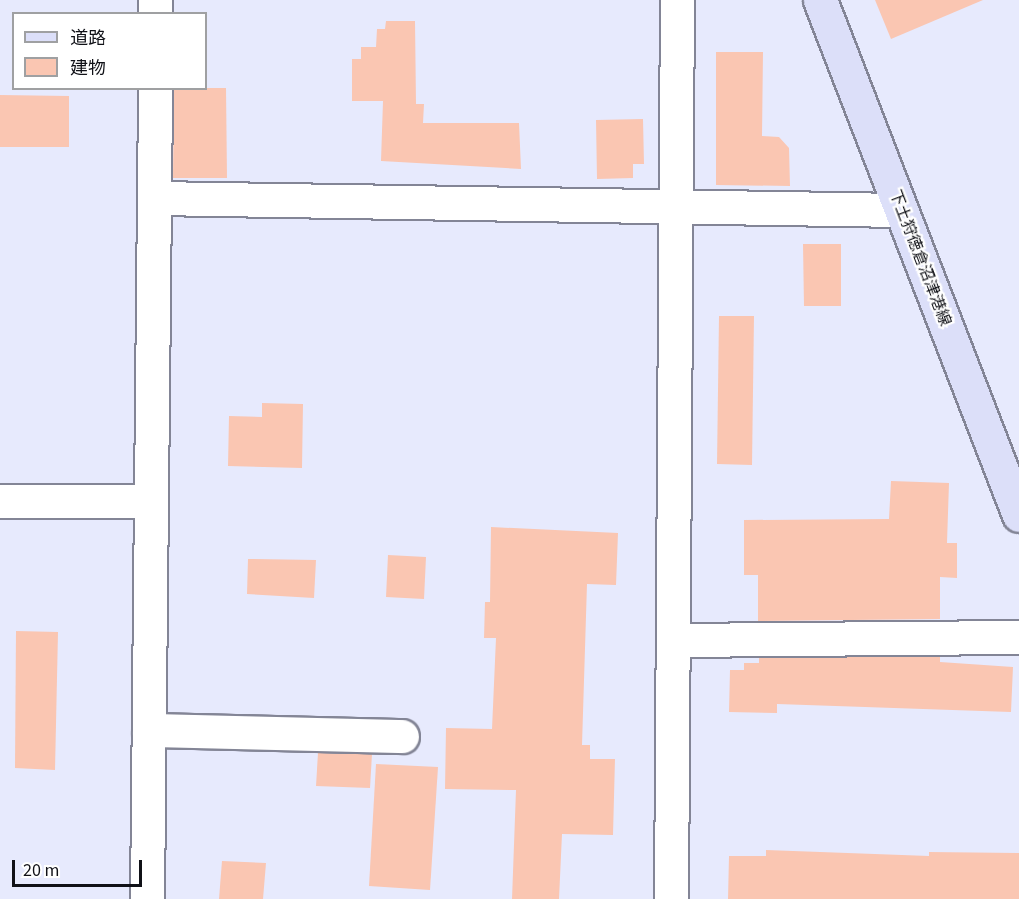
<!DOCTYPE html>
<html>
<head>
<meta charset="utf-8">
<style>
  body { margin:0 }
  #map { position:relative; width:1019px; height:899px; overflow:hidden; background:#e7eafd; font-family:"Source Sans 3","Noto Sans JP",sans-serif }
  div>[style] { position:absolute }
  .building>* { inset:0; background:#fac6b2 }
  .roads { filter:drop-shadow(2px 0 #838596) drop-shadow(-2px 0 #838596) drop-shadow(0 2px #838596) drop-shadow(0 -2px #838596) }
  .minor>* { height:33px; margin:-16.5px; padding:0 16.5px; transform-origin:16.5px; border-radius:16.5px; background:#fff }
  .secondary>* { height:33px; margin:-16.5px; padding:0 16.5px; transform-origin:16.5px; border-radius:16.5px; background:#dcdff9 }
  span { translate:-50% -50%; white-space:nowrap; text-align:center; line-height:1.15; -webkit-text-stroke:4.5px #fff; paint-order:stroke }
  .street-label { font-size:16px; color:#101117 }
  .legend { position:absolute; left:12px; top:12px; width:195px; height:78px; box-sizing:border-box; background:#fff; border:2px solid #9fa0a2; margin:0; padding:8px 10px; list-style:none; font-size:18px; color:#101117 }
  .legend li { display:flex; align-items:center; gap:12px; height:30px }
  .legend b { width:30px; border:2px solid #9fa0a2 }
  .scale { position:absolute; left:12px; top:860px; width:130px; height:27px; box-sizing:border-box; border:3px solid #101117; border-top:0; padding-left:8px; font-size:18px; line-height:21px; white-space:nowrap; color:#101117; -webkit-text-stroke:4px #fff; paint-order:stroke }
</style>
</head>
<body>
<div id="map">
  <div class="building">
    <div style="clip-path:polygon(875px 0,983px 0,891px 39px)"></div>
    <div style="clip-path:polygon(386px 21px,415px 21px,416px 104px,424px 104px,423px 123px,519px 123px,521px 169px,381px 161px,383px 101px,352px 101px,352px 59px,361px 59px,361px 47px,376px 47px,377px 29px,385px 29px)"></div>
    <div style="clip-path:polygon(716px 52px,763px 52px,762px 136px,779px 137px,789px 148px,790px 186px,716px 185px)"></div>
    <div style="clip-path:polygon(174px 88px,226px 88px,227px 178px,173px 178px)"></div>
    <div style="clip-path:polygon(0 95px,69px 96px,69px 147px,0 147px)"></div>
    <div style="clip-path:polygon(643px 119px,644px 164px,633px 164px,633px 178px,597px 179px,596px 120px)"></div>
    <div style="clip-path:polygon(803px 244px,841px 244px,841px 306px,804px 306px)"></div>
    <div style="clip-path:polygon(719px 316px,754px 316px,752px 465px,717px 464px)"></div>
    <div style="clip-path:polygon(262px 403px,303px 404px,302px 468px,228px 466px,229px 416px,262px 417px)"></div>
    <div style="clip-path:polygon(891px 481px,949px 483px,947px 543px,957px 543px,957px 578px,940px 577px,940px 619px,758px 621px,758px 575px,744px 575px,744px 520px,889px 519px)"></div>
    <div style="clip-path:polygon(491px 527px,618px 533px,616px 585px,587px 584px,582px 745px,590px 745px,590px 759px,615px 759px,613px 835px,562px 834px,559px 899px,512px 899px,516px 790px,445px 789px,446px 728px,492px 729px,496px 638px,484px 638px,485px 602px,490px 602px)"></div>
    <div style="clip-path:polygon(388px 555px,426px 557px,424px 599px,386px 597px)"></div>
    <div style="clip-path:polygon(248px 559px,316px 560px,314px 598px,247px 594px)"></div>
    <div style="clip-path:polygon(16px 631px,58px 632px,55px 770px,15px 768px)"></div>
    <div style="clip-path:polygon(940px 656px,940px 662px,1013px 667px,1011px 712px,777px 704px,777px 713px,729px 712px,730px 670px,744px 670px,744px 663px,759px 663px,759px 658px)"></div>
    <div style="clip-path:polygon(318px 753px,372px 754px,370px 788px,316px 786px)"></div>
    <div style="clip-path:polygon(376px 764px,438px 767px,430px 890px,369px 886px)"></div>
    <div style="clip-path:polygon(766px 850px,929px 856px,929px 852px,1019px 853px,1019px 899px,728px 899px,729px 856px,766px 856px)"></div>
    <div style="clip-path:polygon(222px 861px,266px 863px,263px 899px,219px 899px)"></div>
  </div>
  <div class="roads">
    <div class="minor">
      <div style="left:155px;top:14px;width:14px;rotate:-90deg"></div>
      <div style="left:154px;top:198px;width:747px;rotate:0.92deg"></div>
      <div style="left:0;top:501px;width:150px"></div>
      <div style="left:673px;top:640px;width:346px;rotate:-0.5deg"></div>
      <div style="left:149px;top:730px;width:253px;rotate:1.4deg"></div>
      <div style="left:147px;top:899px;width:811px;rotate:-89.43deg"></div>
      <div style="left:671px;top:899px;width:899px;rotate:-89.62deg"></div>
    </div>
    <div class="secondary">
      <div style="left:820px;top:0;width:552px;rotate:68.87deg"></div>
    </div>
  </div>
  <div class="street-label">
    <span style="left:920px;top:258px;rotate:69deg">下土狩徳倉沼津港線</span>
  </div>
  <ul class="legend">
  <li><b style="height:8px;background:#dcdff9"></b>道路</li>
  <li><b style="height:16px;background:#fac6b2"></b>建物</li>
  </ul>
  <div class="scale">20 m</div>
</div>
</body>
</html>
